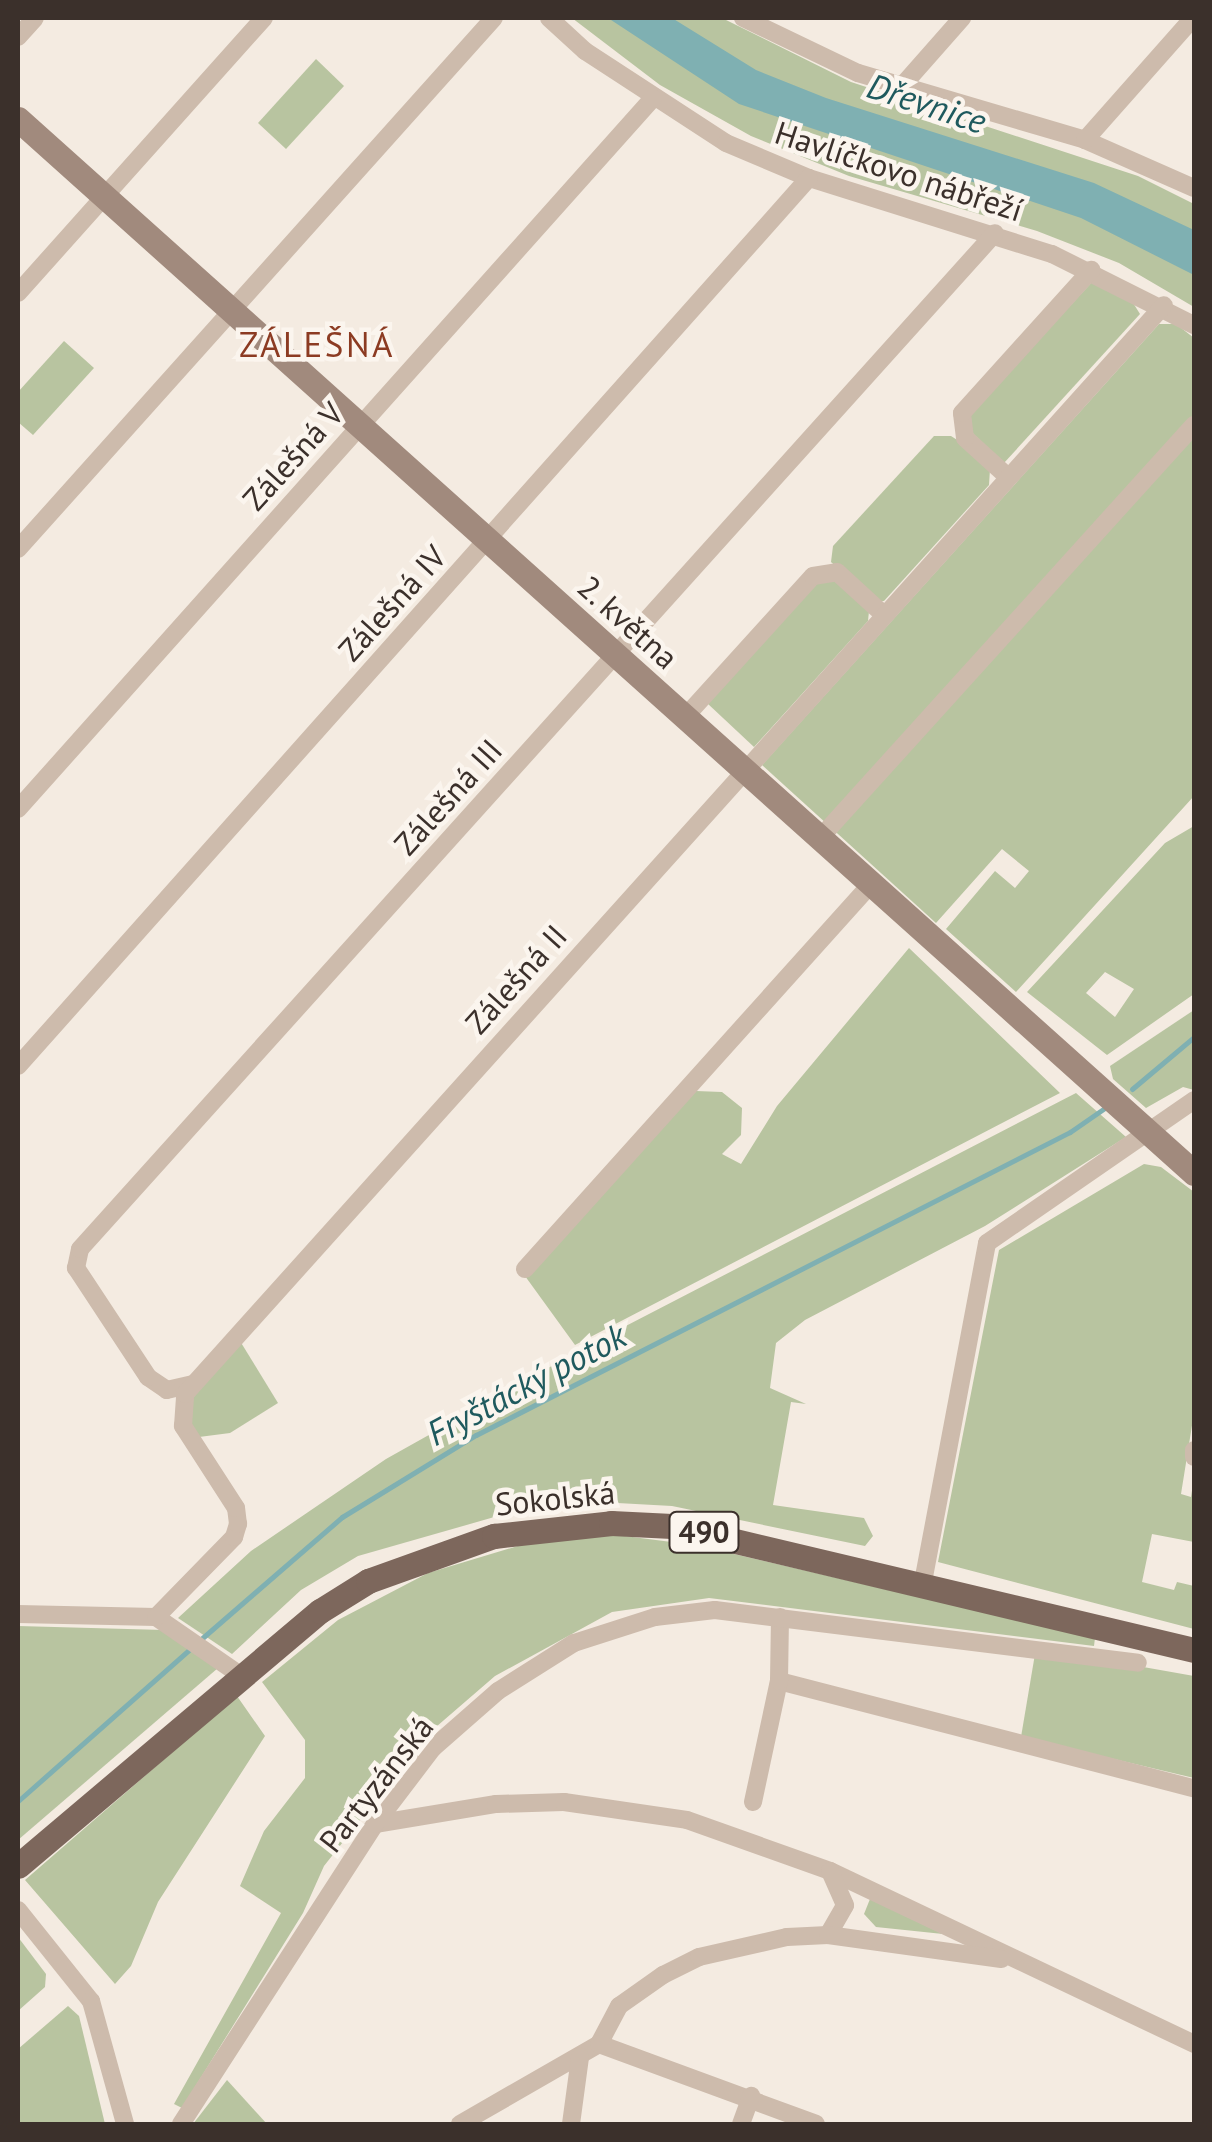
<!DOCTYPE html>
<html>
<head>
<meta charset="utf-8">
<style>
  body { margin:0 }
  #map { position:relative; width:1212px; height:2142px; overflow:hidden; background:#f4ebe1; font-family:"PT Sans",sans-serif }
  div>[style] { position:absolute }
  .green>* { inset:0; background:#b8c4a0 }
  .water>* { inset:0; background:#7fb0b2 }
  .stream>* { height:5px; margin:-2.5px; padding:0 2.5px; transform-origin:2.5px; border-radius:2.5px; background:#7fb0b2 }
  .street>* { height:18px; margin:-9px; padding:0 9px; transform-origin:9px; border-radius:9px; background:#cdbbac }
  .secondary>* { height:25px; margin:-12.5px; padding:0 12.5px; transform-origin:12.5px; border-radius:12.5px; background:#a18a7d }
  .primary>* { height:25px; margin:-12.5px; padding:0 12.5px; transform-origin:12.5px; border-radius:12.5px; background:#7d675c }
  span { translate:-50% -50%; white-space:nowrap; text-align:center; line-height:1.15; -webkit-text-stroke:9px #fbf5ee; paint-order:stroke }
  .shield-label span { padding:2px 8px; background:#fbf5ee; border:2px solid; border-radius:8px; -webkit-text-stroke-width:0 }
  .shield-label { font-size:30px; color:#3b302b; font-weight:700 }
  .street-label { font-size:32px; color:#3b302b }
  .water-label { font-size:35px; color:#1f5a5e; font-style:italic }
  .neighbourhood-label { font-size:35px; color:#8c3b22; letter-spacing:2.5px }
  .frame { position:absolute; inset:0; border:20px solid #3b302b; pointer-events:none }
</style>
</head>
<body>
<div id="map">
  <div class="green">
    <div style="clip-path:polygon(572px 18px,722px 18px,851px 82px,1138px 176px,1194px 204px,1194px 307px,1119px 263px,1037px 231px,849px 176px,751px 136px,660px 85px)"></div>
    <div style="clip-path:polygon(316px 59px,344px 86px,286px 149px,258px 123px)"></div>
    <div style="clip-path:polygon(1093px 281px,1130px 298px,1140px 314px,1004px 463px,966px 427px,967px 417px)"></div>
    <div style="clip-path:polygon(1159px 324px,1176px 324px,1194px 338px,1194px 796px,1016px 992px,946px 929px,995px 871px,1015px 888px,1029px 871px,1002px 849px,936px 923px,762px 765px)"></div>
    <div style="clip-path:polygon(64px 341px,94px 368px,33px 435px,18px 422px,18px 392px)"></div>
    <div style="clip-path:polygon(934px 436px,951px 436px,965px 445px,990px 469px,989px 485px,884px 601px,874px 601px,831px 562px,833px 546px)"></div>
    <div style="clip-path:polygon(834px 579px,869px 611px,868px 621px,754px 747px,707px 703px,819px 581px)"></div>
    <div style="clip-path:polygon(evenodd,1194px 826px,1194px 994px,1107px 1055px,1027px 992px,1165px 843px,1194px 826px,1105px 972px,1134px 989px,1115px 1017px,1086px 993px,1105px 972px)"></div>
    <div style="clip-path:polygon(909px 948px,1060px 1093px,575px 1345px,525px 1276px,696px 1091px,722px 1092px,742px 1108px,741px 1135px,722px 1154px,741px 1164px,777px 1106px)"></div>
    <div style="clip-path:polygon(1194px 1010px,1194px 1090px,1183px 1087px,1146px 1108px,1113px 1079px,1110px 1066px)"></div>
    <div style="clip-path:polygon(1076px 1093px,1126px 1137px,985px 1226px,805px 1320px,776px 1343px,770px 1388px,806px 1404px,791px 1402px,773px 1505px,864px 1518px,873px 1536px,865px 1546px,672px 1506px,599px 1502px,526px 1508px,358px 1556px,301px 1590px,232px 1654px,178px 1618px,251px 1551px,386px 1459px,591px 1344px)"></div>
    <div style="clip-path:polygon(1144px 1164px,1161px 1167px,1194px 1192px,1194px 1413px,1181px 1494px,1191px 1497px,1194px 1477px,1194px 1542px,1152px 1534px,1142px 1582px,1174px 1590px,1177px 1582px,1194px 1586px,1194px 1629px,938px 1562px,999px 1250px)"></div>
    <div style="clip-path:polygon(240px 1341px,278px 1403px,230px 1433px,199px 1437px,186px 1415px,192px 1394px)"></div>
    <div style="clip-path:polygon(609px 1534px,695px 1545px,1095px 1638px,1094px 1646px,709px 1598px,612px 1612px,495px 1676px,429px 1733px,324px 1866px,303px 1913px,182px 2108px,174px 2104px,281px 1913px,240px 1886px,264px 1831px,305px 1778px,305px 1740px,262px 1682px,338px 1620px,428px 1573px,521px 1545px)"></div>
    <div style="clip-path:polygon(18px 1626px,164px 1630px,218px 1668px,18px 1840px)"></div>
    <div style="clip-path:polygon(1036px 1648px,1194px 1676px,1194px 1778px,1021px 1737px)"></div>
    <div style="clip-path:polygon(237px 1696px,265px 1736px,158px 1902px,131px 1966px,115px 1984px,25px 1880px)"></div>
    <div style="clip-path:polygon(870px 1899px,943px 1934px,876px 1927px,864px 1914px)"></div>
    <div style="clip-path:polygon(18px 1937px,46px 1974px,45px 1987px,18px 2011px)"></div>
    <div style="clip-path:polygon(68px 2006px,79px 2016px,105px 2124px,18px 2124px,18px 2049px)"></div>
    <div style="clip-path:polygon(227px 2080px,267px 2124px,193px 2124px)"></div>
  </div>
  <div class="water">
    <div style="clip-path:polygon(608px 18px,672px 18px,756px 70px,826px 98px,1094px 183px,1194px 230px,1194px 275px,1081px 218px,739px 104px)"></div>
  </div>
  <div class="stream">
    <div style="left:1132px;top:1089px;width:81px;rotate:-40deg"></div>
    <div style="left:200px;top:1640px;width:188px;rotate:-40.9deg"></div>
    <div style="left:342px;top:1517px;width:157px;rotate:-31.5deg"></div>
    <div style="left:476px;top:1435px;width:667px;rotate:-27.03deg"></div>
    <div style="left:1070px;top:1132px;width:47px;rotate:-34.7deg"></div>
    <div style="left:18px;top:1801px;width:232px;rotate:-41.5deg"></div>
  </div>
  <div class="street">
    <div style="left:549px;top:18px;width:49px;rotate:42.5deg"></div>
    <div style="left:585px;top:51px;width:168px;rotate:33.1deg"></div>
    <div style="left:726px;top:143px;width:90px;rotate:22.9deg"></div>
    <div style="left:809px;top:178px;width:255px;rotate:17.4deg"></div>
    <div style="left:1052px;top:254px;width:159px;rotate:26.6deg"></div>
    <div style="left:743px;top:18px;width:127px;rotate:25.6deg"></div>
    <div style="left:858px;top:73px;width:237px;rotate:16.4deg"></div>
    <div style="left:1085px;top:140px;width:119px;rotate:23.8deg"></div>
    <div style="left:18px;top:37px;width:25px;rotate:-48deg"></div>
    <div style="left:902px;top:86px;width:91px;rotate:-48.6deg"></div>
    <div style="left:1085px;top:140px;width:163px;rotate:-48.5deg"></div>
    <div style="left:18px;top:293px;width:369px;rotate:-48.2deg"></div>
    <div style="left:1008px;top:477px;width:58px;rotate:-137.8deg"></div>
    <div style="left:965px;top:438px;width:25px;rotate:-97deg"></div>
    <div style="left:962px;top:413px;width:193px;rotate:-47.9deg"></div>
    <div style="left:18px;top:549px;width:713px;rotate:-48.13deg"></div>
    <div style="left:685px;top:717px;width:190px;rotate:-47.8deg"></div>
    <div style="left:813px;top:576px;width:24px;rotate:-9deg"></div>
    <div style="left:837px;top:572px;width:64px;rotate:42.5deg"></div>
    <div style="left:18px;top:809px;width:953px;rotate:-48.23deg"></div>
    <div style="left:820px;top:838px;width:557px;rotate:-47.84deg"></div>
    <div style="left:18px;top:1066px;width:1189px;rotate:-48.31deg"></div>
    <div style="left:525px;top:1269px;width:518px;rotate:-48.05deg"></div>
    <div style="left:193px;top:1384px;width:27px;rotate:167deg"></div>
    <div style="left:167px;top:1390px;width:23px;rotate:-146deg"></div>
    <div style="left:148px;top:1377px;width:131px;rotate:-123.4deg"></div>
    <div style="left:76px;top:1268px;width:19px;rotate:-78deg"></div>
    <div style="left:80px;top:1249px;width:1367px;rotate:-47.99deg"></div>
    <div style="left:1194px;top:1450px;width:7px;rotate:90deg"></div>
    <div style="left:923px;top:1582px;width:345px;rotate:-79.3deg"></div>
    <div style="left:987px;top:1243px;width:252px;rotate:-34.6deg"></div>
    <div style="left:18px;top:1614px;width:138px;rotate:1.2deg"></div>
    <div style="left:156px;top:1617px;width:102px;rotate:34.6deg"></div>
    <div style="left:156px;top:1617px;width:112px;rotate:-45.7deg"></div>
    <div style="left:234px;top:1537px;width:14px;rotate:-73deg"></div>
    <div style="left:238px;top:1524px;width:16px;rotate:-97deg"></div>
    <div style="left:236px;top:1508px;width:98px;rotate:-122.9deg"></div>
    <div style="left:183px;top:1426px;width:32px;rotate:-86deg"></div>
    <div style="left:185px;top:1394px;width:1464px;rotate:-48.04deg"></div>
    <div style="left:779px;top:1681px;width:429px;rotate:14.5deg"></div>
    <div style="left:753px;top:1802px;width:124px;rotate:-77.9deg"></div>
    <div style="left:779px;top:1681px;width:64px;rotate:-89.1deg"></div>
    <div style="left:375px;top:1824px;width:123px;rotate:-9.4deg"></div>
    <div style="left:496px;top:1804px;width:68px;rotate:-1.7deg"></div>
    <div style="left:564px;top:1802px;width:124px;rotate:8.3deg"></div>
    <div style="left:687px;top:1820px;width:152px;rotate:19.6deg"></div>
    <div style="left:830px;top:1871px;width:403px;rotate:25.4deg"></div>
    <div style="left:18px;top:1910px;width:117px;rotate:51.3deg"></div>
    <div style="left:91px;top:2001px;width:128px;rotate:74.5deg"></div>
    <div style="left:828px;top:1935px;width:34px;rotate:-60deg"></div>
    <div style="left:845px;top:1905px;width:37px;rotate:-114deg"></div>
    <div style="left:599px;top:2044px;width:43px;rotate:-62.2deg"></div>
    <div style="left:619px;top:2006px;width:54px;rotate:-35.2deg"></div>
    <div style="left:663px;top:1975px;width:40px;rotate:-26.6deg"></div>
    <div style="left:699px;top:1957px;width:90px;rotate:-12.8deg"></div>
    <div style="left:787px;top:1937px;width:41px;rotate:-2.8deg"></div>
    <div style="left:828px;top:1935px;width:175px;rotate:7.9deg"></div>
    <div style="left:181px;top:2124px;width:357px;rotate:-57.1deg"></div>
    <div style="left:375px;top:1824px;width:96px;rotate:-52.7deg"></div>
    <div style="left:433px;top:1748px;width:86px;rotate:-41.2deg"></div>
    <div style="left:498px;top:1691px;width:90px;rotate:-32.3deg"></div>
    <div style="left:574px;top:1643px;width:85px;rotate:-17.8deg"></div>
    <div style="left:655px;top:1617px;width:60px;rotate:-6.7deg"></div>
    <div style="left:715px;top:1610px;width:426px;rotate:7.1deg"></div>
    <div style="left:460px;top:2124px;width:160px;rotate:-29.9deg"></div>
    <div style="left:599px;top:2044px;width:231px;rotate:20.2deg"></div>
    <div style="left:571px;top:2124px;width:68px;rotate:-82.3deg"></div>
    <div style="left:741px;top:2124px;width:30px;rotate:-70deg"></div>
  </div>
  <div class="secondary">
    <div style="left:18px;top:119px;width:1579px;rotate:41.87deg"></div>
  </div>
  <div class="primary">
    <div style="left:18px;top:1866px;width:395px;rotate:-40.2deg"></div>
    <div style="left:320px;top:1611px;width:57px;rotate:-32deg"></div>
    <div style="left:368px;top:1581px;width:134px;rotate:-19.7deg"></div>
    <div style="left:494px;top:1536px;width:118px;rotate:-6.3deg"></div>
    <div style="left:611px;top:1523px;width:61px;rotate:2.8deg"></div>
    <div style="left:672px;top:1526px;width:537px;rotate:13.36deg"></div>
  </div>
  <div class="shield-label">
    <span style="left:704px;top:1532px">490</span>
  </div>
  <div class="street-label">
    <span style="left:899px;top:171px;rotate:18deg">Havlíčkovo nábřeží</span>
    <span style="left:293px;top:456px;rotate:-48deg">Zálešná V</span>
    <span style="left:392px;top:603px;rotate:-48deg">Zálešná IV</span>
    <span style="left:628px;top:622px;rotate:42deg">2. května</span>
    <span style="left:448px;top:797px;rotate:-48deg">Zálešná III</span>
    <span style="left:516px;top:979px;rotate:-48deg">Zálešná II</span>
    <span style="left:555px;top:1498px;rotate:-6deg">Sokolská</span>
    <span style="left:376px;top:1784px;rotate:-52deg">Partyzánská</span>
  </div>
  <div class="water-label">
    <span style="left:927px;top:103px;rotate:18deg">Dřevnice</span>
    <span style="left:526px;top:1384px;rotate:-28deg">Fryštácký potok</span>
  </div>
  <div class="neighbourhood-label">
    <span style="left:317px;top:344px">ZÁLEŠNÁ</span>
  </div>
  <div class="frame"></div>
</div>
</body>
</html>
